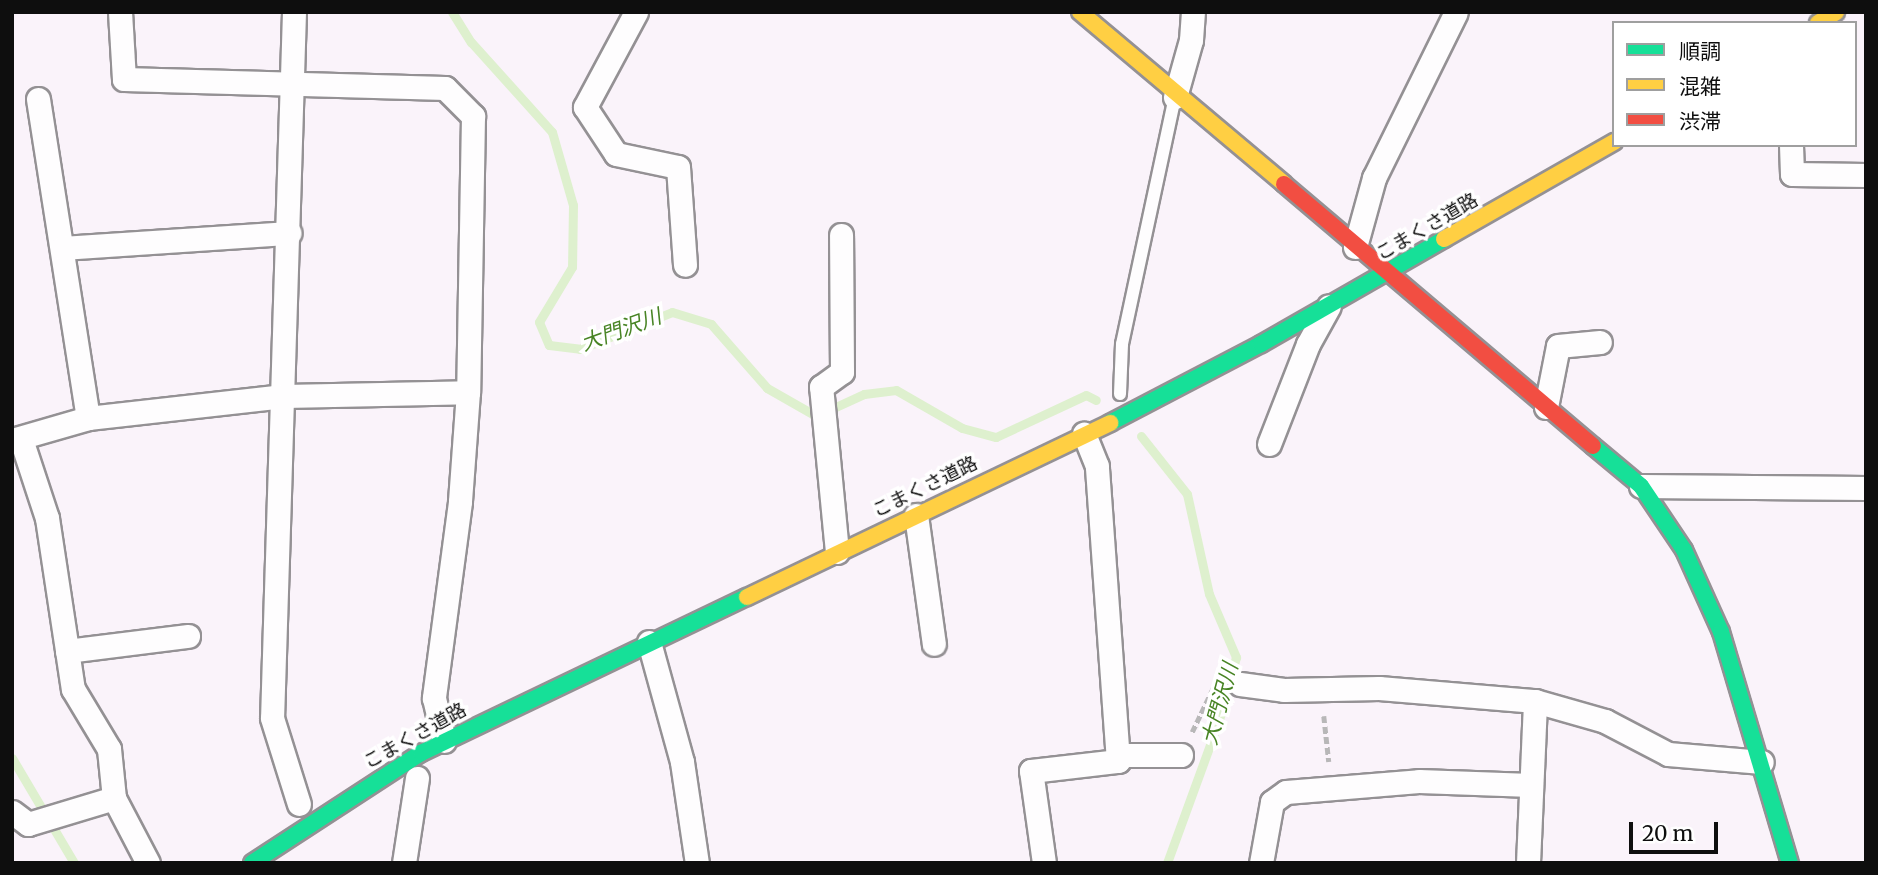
<!DOCTYPE html>
<html>
<head>
<meta charset="utf-8">
<style>
  body { margin:0 }
  #map { position:relative; width:1878px; height:875px; overflow:hidden; background:#faf3fa; font-family:Merriweather,"Noto Sans JP",serif }
  div>[style] { position:absolute }
  .stream>* { height:9px; margin:-4.5px; padding:0 4.5px; transform-origin:4.5px; border-radius:4.5px; background:#def0ce }
  .path>* { height:4.5px; margin-top:-2.25px; transform-origin:0; background:repeating-linear-gradient(90deg,#b8b7b8 0 7px,transparent 0 10.5px) }
  .roads { filter:drop-shadow(2px 0 #949194) drop-shadow(-2px 0 #949194) drop-shadow(0 2px #949194) drop-shadow(0 -2px #949194) }
  .lane>* { height:12px; margin:-6px; padding:0 6px; transform-origin:6px; border-radius:6px; background:#fefdfe }
  .street>* { height:23px; margin:-11.5px; padding:0 11.5px; transform-origin:11.5px; border-radius:11.5px; background:#fefdfe }
  .fast>* { height:16px; margin:-8px; padding:0 8px; transform-origin:8px; border-radius:8px; background:#16e098 }
  .slow>* { height:16px; margin:-8px; padding:0 8px; transform-origin:8px; border-radius:8px; background:#ffcf43 }
  .jam>* { height:16px; margin:-8px; padding:0 8px; transform-origin:8px; border-radius:8px; background:#f24e42 }
  span { translate:-50% -50%; white-space:nowrap; text-align:center; line-height:1.15; -webkit-text-stroke:7px #fff; paint-order:stroke }
  .street-label { font-size:19px; color:#0e0e0e }
  .water-label { font-size:21px; color:#488424; font-style:italic }
  .frame { position:absolute; inset:0; border:14px solid #0e0e0e; pointer-events:none }
  .legend { position:absolute; left:1612px; top:21px; width:245px; height:126px; box-sizing:border-box; background:#fff; border:2px solid #9f9f9f; margin:0; padding:9px 12px; list-style:none; font-size:21px; color:#0e0e0e }
  .legend li { display:flex; align-items:center; gap:14px; height:35px }
  .legend b { width:35px; border:2px solid #9f9f9f }
  .scale { position:absolute; left:1629px; top:822px; width:89px; height:32px; box-sizing:border-box; border:4px solid #0e0e0e; border-top:0; padding-left:9px; font-size:21px; line-height:24px; white-space:nowrap; color:#0e0e0e; -webkit-text-stroke:5px #fff; paint-order:stroke }
</style>
</head>
<body>
<div id="map">
  <div class="stream">
    <div style="left:452px;top:12px;width:36px;rotate:58deg"></div>
    <div style="left:471px;top:42px;width:121px;rotate:48deg"></div>
    <div style="left:552px;top:132px;width:76px;rotate:74deg"></div>
    <div style="left:573px;top:205px;width:62px;rotate:90.9deg"></div>
    <div style="left:572px;top:267px;width:64px;rotate:121deg"></div>
    <div style="left:539px;top:322px;width:25px;rotate:67deg"></div>
    <div style="left:549px;top:345px;width:31px;rotate:7deg"></div>
    <div style="left:580px;top:349px;width:99px;rotate:-21.9deg"></div>
    <div style="left:672px;top:312px;width:41px;rotate:17.1deg"></div>
    <div style="left:711px;top:324px;width:85px;rotate:48.8deg"></div>
    <div style="left:767px;top:388px;width:56px;rotate:29.7deg"></div>
    <div style="left:816px;top:416px;width:53px;rotate:-24.6deg"></div>
    <div style="left:864px;top:394px;width:32px;rotate:-7deg"></div>
    <div style="left:896px;top:390px;width:76px;rotate:29.9deg"></div>
    <div style="left:962px;top:428px;width:35px;rotate:15deg"></div>
    <div style="left:996px;top:437px;width:99px;rotate:-25deg"></div>
    <div style="left:1086px;top:395px;width:11px;rotate:27deg"></div>
    <div style="left:1141px;top:436px;width:74px;rotate:51.6deg"></div>
    <div style="left:1187px;top:494px;width:102px;rotate:77.6deg"></div>
    <div style="left:1209px;top:594px;width:69px;rotate:66.8deg"></div>
    <div style="left:1236px;top:657px;width:65px;rotate:105.1deg"></div>
    <div style="left:1219px;top:720px;width:152px;rotate:110deg"></div>
    <div style="left:12px;top:758px;width:122px;rotate:59.4deg"></div>
  </div>
  <div class="path">
    <div style="left:1324px;top:716px;width:46px;rotate:83.8deg"></div>
    <div style="left:1192px;top:732px;width:51px;rotate:-64.4deg"></div>
  </div>
  <div class="roads">
    <div class="lane">
      <div style="left:1120px;top:394px;width:50px;rotate:-87.7deg"></div>
      <div style="left:1122px;top:344px;width:253px;rotate:-77.9deg"></div>
    </div>
    <div class="street">
      <div style="left:120px;top:12px;width:67px;rotate:86.6deg"></div>
      <div style="left:124px;top:79px;width:321px;rotate:1.6deg"></div>
      <div style="left:445px;top:88px;width:40px;rotate:45deg"></div>
      <div style="left:473px;top:116px;width:276px;rotate:91deg"></div>
      <div style="left:468px;top:392px;width:110px;rotate:94.2deg"></div>
      <div style="left:460px;top:502px;width:198px;rotate:97.6deg"></div>
      <div style="left:434px;top:698px;width:44px;rotate:76.9deg"></div>
      <div style="left:294px;top:12px;width:706px;rotate:91.78deg"></div>
      <div style="left:272px;top:718px;width:90px;rotate:72.6deg"></div>
      <div style="left:636px;top:12px;width:108px;rotate:118.2deg"></div>
      <div style="left:585px;top:107px;width:56px;rotate:56.6deg"></div>
      <div style="left:616px;top:154px;width:63px;rotate:11.8deg"></div>
      <div style="left:678px;top:167px;width:98px;rotate:85.9deg"></div>
      <div style="left:1175px;top:97px;width:59px;rotate:-74.3deg"></div>
      <div style="left:1191px;top:40px;width:28px;rotate:-86deg"></div>
      <div style="left:38px;top:99px;width:323px;rotate:81.1deg"></div>
      <div style="left:1791px;top:145px;width:29px;rotate:88deg"></div>
      <div style="left:1792px;top:174px;width:74px;rotate:0.8deg"></div>
      <div style="left:1355px;top:247px;width:72px;rotate:-74.6deg"></div>
      <div style="left:1374px;top:178px;width:185px;rotate:-63.7deg"></div>
      <div style="left:62px;top:248px;width:228px;rotate:-3.8deg"></div>
      <div style="left:1546px;top:407px;width:62px;rotate:-78.9deg"></div>
      <div style="left:1558px;top:346px;width:42px;rotate:-5.4deg"></div>
      <div style="left:21px;top:439px;width:83px;rotate:71.8deg"></div>
      <div style="left:47px;top:518px;width:173px;rotate:81.4deg"></div>
      <div style="left:73px;top:689px;width:70px;rotate:59deg"></div>
      <div style="left:109px;top:749px;width:49px;rotate:84.2deg"></div>
      <div style="left:114px;top:798px;width:73px;rotate:62.4deg"></div>
      <div style="left:12px;top:440px;width:79px;rotate:-16.1deg"></div>
      <div style="left:88px;top:418px;width:197px;rotate:-6.4deg"></div>
      <div style="left:284px;top:396px;width:184px;rotate:-1.2deg"></div>
      <div style="left:1269px;top:444px;width:107px;rotate:-68.7deg"></div>
      <div style="left:1308px;top:344px;width:43px;rotate:-61.1deg"></div>
      <div style="left:1641px;top:486px;width:225px;rotate:0.5deg"></div>
      <div style="left:916px;top:515px;width:130px;rotate:82.1deg"></div>
      <div style="left:837px;top:552px;width:166px;rotate:-95.5deg"></div>
      <div style="left:821px;top:387px;width:26px;rotate:-36deg"></div>
      <div style="left:842px;top:372px;width:137px;rotate:-90.4deg"></div>
      <div style="left:649px;top:642px;width:124px;rotate:74.6deg"></div>
      <div style="left:682px;top:762px;width:102px;rotate:81.6deg"></div>
      <div style="left:67px;top:651px;width:122px;rotate:-7.1deg"></div>
      <div style="left:1240px;top:684px;width:44px;rotate:7.8deg"></div>
      <div style="left:1284px;top:690px;width:95px;rotate:-1.2deg"></div>
      <div style="left:1379px;top:688px;width:157px;rotate:4.8deg"></div>
      <div style="left:1535px;top:701px;width:73px;rotate:15.9deg"></div>
      <div style="left:1605px;top:721px;width:71px;rotate:27.6deg"></div>
      <div style="left:1668px;top:754px;width:94px;rotate:4.9deg"></div>
      <div style="left:1118px;top:755px;width:63px"></div>
      <div style="left:12px;top:812px;width:20px;rotate:37deg"></div>
      <div style="left:28px;top:824px;width:90px;rotate:-16.8deg"></div>
      <div style="left:404px;top:863px;width:86px;rotate:-81.3deg"></div>
      <div style="left:1044px;top:863px;width:93px;rotate:-98deg"></div>
      <div style="left:1031px;top:771px;width:88px;rotate:-6.6deg"></div>
      <div style="left:1118px;top:761px;width:296px;rotate:-94.1deg"></div>
      <div style="left:1097px;top:466px;width:35px;rotate:-112deg"></div>
      <div style="left:1261px;top:863px;width:62px;rotate:-79.8deg"></div>
      <div style="left:1272px;top:802px;width:17px;rotate:-36deg"></div>
      <div style="left:1286px;top:792px;width:133px;rotate:-4.7deg"></div>
      <div style="left:1419px;top:781px;width:112px;rotate:2deg"></div>
      <div style="left:1528px;top:863px;width:162px;rotate:-87.5deg"></div>
    </div>
    <div class="fast">
      <div style="left:1110px;top:423px;width:170px;rotate:-27.6deg"></div>
      <div style="left:1261px;top:344px;width:211px;rotate:-29.8deg"></div>
      <div style="left:1593px;top:446px;width:62px;rotate:39.8deg"></div>
      <div style="left:1641px;top:486px;width:77px;rotate:56.1deg"></div>
      <div style="left:1684px;top:550px;width:90px;rotate:65.7deg"></div>
      <div style="left:1721px;top:632px;width:241px;rotate:73.4deg"></div>
      <div style="left:252px;top:863px;width:202px;rotate:-33.1deg"></div>
      <div style="left:421px;top:753px;width:361px;rotate:-25.6deg"></div>
    </div>
    <div class="slow">
      <div style="left:1080px;top:12px;width:267px;rotate:40.1deg"></div>
      <div style="left:1818px;top:23px;width:21px;rotate:-31deg"></div>
      <div style="left:1444px;top:239px;width:196px;rotate:-29.7deg"></div>
      <div style="left:747px;top:597px;width:403px;rotate:-25.6deg"></div>
    </div>
    <div class="jam">
      <div style="left:1284px;top:184px;width:405px;rotate:40.3deg"></div>
    </div>
  </div>
  <div class="street-label">
    <span style="left:1427px;top:227px;rotate:-30deg">こまくさ道路</span>
    <span style="left:925px;top:487px;rotate:-26deg">こまくさ道路</span>
    <span style="left:415px;top:736px;rotate:-29deg">こまくさ道路</span>
  </div>
  <div class="water-label">
    <span style="left:621px;top:330px;rotate:-20deg">大門沢川</span>
    <span style="left:1220px;top:704px;rotate:-75deg">大門沢川</span>
  </div>
  <div class="frame"></div>
  <ul class="legend">
  <li><b style="height:9px;background:#16e098"></b>順調</li>
  <li><b style="height:9px;background:#ffcf43"></b>混雑</li>
  <li><b style="height:9px;background:#f24e42"></b>渋滞</li>
  </ul>
  <div class="scale">20 m</div>
</div>
</body>
</html>
